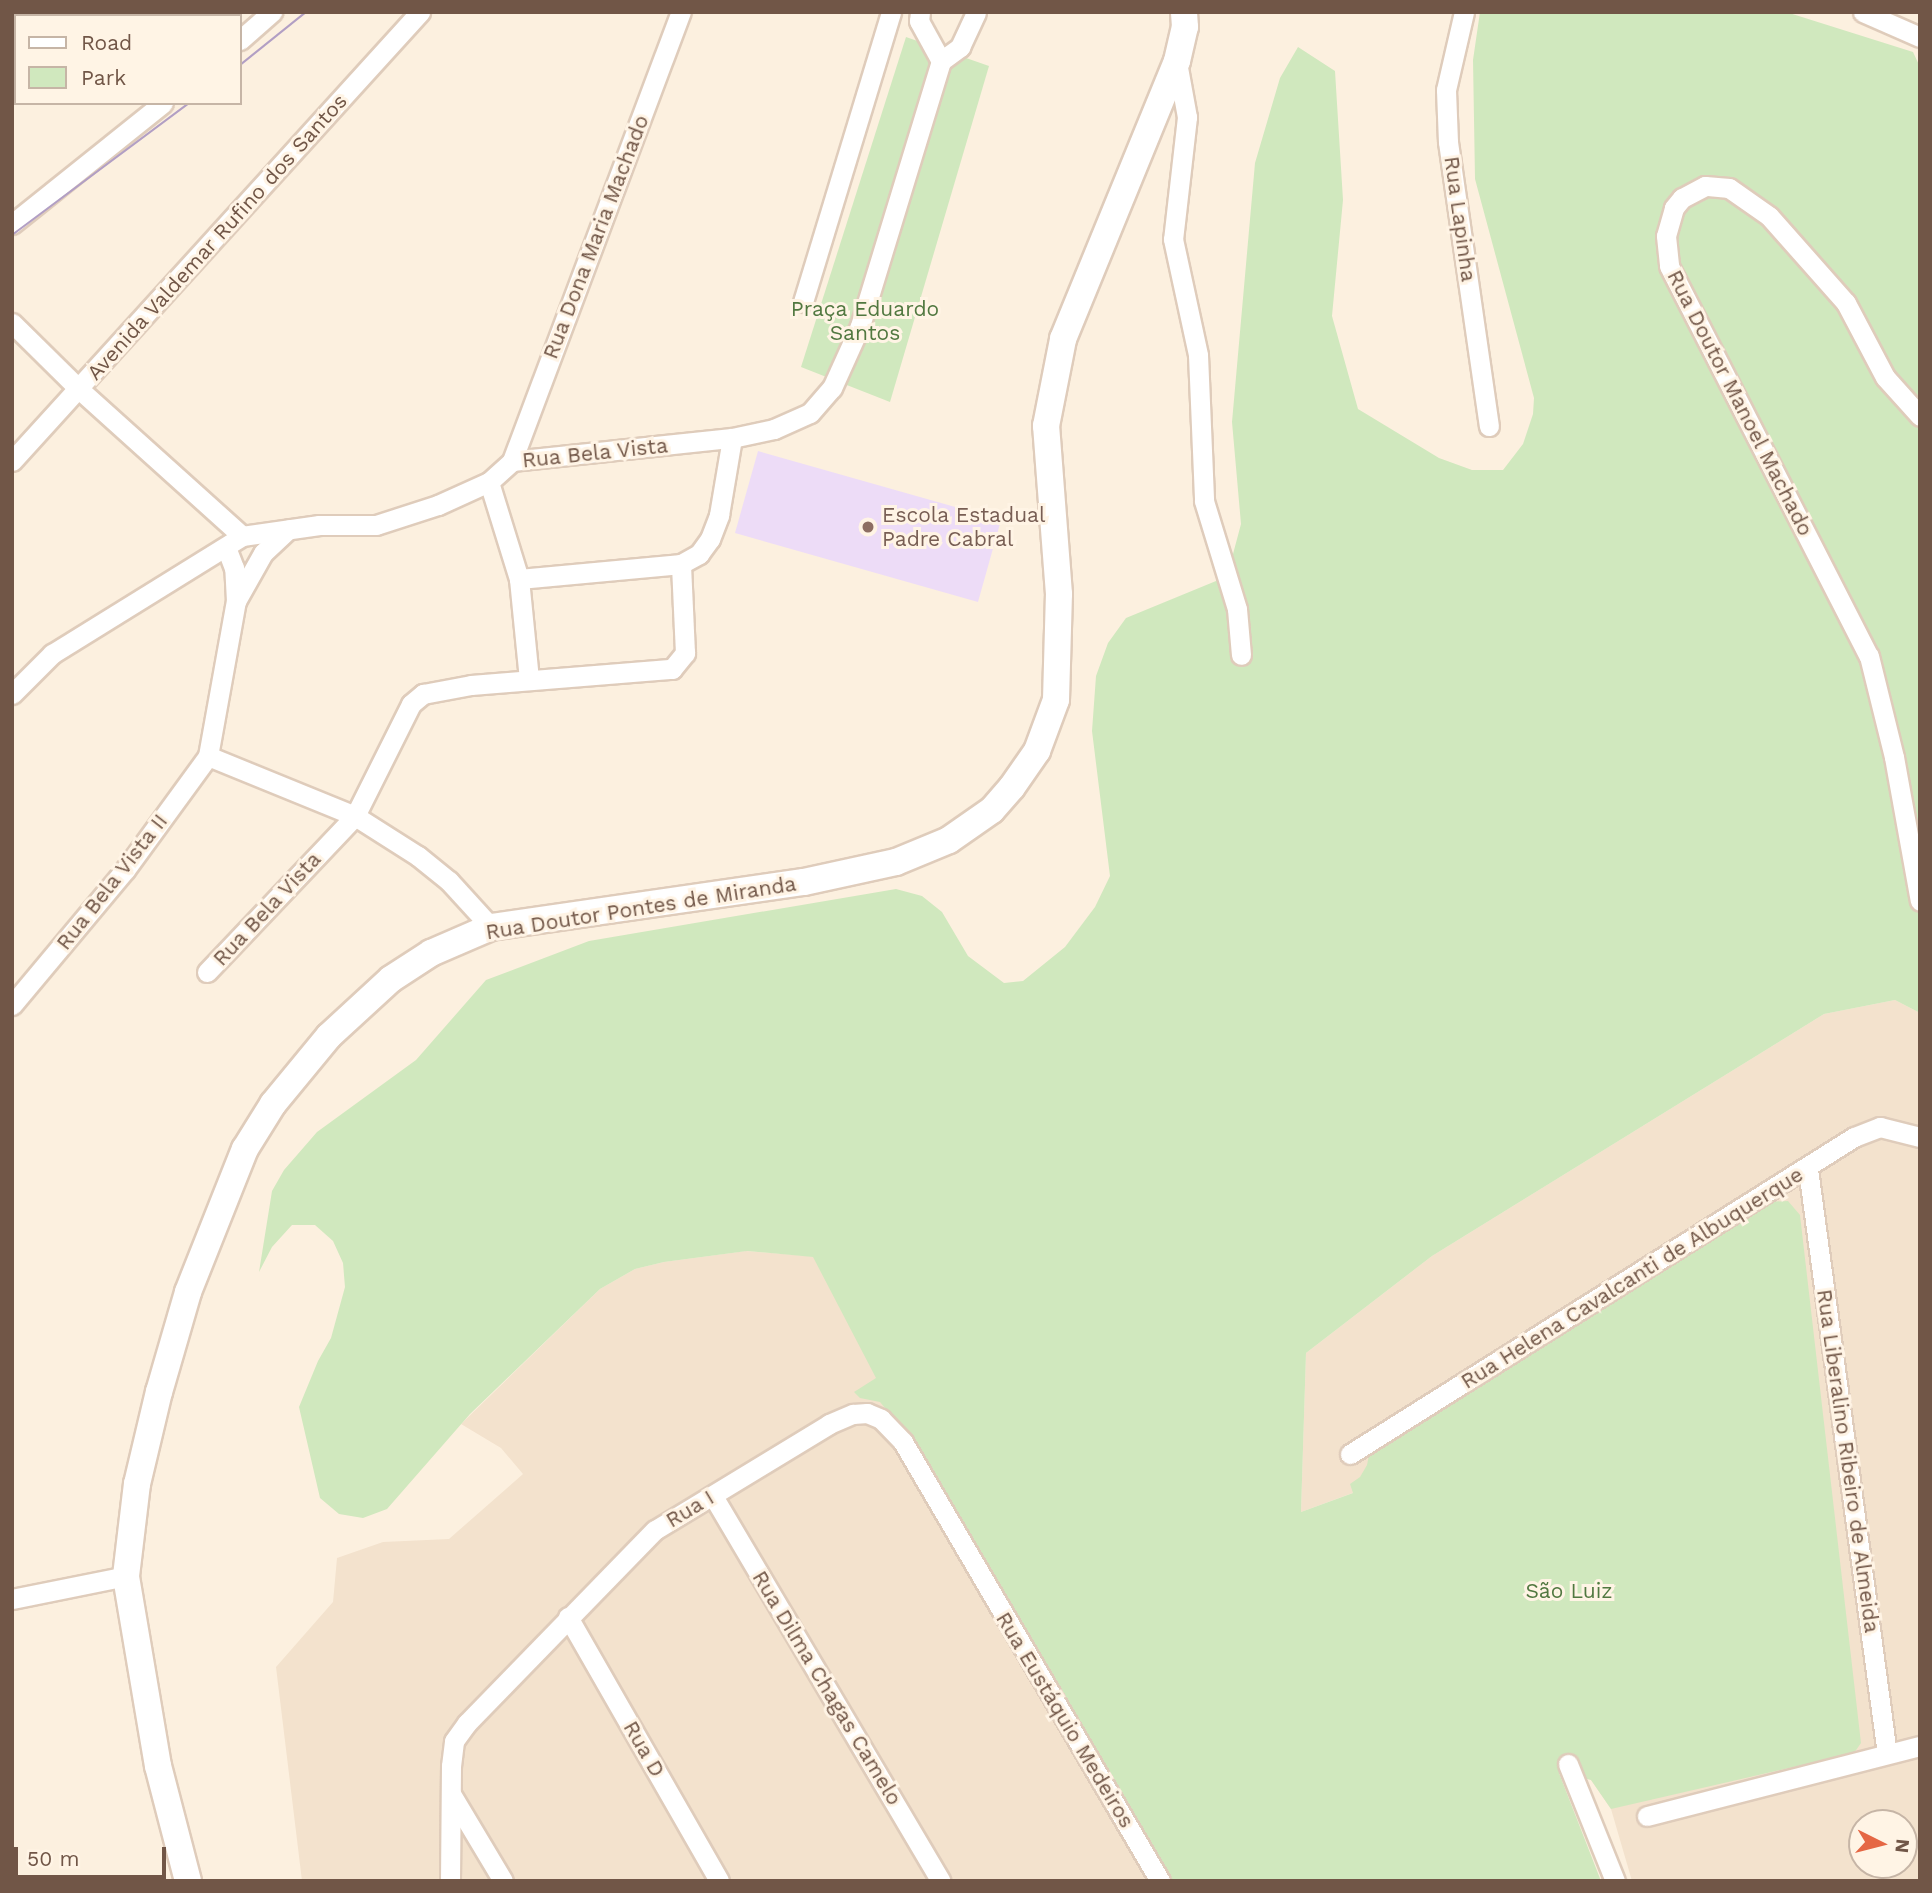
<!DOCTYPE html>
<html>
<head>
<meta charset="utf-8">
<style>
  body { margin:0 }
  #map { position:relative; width:1932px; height:1893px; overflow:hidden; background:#fcf0df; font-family:"Work Sans",sans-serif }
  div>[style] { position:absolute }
  .residential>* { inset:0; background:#f3e2cd }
  .education>* { inset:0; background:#eddcf7 }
  .green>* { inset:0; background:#d0e8be }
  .roads { filter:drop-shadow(2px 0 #dfccbb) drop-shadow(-2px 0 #dfccbb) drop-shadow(0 2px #dfccbb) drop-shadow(0 -2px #dfccbb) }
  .street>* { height:19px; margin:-9.5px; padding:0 9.5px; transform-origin:9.5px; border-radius:9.5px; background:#fff }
  .secondary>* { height:26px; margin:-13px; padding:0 13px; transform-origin:13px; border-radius:13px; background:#fff }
  .tram>* { height:2px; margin:-1px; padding:0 1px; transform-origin:1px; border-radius:1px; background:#b29fc4 }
  .dots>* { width:19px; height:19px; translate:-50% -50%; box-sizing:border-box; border:4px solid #fff4e5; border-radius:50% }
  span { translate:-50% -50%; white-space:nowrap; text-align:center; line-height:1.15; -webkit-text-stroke:6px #fff4e5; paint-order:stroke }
  .street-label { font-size:21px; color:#715647 }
  .park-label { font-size:21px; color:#517840 }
  .education-label { font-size:21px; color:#785e54 }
  .left { translate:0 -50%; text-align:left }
  .frame { position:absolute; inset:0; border:14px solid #715647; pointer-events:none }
  .legend { position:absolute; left:14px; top:14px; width:228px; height:91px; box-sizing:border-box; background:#fff4e5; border:2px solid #c6b5a6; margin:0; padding:9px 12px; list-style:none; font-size:21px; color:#715647 }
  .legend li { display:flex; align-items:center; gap:14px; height:35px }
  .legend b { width:35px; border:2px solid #c6b5a6 }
  .north { position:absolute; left:1848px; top:1809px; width:70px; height:70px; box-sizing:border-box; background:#fff4e5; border:2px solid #c6b5a6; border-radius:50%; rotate:96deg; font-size:19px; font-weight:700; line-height:28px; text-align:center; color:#715647 }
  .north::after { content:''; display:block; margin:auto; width:24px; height:32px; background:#e56744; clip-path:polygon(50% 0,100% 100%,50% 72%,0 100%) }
  .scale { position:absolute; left:14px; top:1847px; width:152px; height:32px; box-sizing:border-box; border:4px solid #715647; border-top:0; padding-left:9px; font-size:21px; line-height:24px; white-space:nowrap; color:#715647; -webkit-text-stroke:5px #fff4e5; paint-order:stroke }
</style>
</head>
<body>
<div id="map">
  <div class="residential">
    <div style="clip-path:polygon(evenodd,1895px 1000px,1920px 1013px,1920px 1881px,1632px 1881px,1611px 1809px,1591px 1780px,1584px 1778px,1683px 1371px,1301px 1512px,1306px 1353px,1432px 1256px,1824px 1014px,1895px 1000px,1862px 1823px,1904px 1823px,1904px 1865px,1862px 1865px,1862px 1823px)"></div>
    <div style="clip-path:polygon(746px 1251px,856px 1260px,1601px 1881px,302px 1881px,276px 1667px,333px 1602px,337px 1558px,383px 1542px,449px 1539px,523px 1474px,501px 1448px,461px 1424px,600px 1289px,635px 1269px,664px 1262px)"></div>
  </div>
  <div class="education">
    <div style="clip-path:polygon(758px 451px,1001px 520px,978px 602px,735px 533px)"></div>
  </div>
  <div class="green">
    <div style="clip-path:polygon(1480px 12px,1786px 12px,1913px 52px,1920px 67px,1920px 1013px,1895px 1000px,1824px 1014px,1432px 1256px,1306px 1353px,1301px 1512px,1353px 1493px,1350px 1484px,1360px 1477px,1367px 1465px,1370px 1450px,1766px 1202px,1788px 1201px,1800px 1215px,1861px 1743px,1854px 1753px,1611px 1809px,1591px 1780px,1584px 1778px,1580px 1766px,1568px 1764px,1559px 1773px,1601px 1881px,1168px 1881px,896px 1421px,880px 1402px,860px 1398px,854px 1392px,876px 1378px,813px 1257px,747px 1251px,664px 1262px,635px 1269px,600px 1289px,470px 1414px,387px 1509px,363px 1518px,339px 1514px,320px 1498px,299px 1407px,318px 1361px,331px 1338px,345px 1287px,343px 1263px,333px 1241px,315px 1225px,292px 1225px,272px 1247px,259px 1272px,272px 1191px,284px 1170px,317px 1132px,416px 1060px,486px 980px,589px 941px,896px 889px,922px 896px,942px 912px,968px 956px,1004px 983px,1023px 981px,1065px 947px,1095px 907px,1110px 876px,1092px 731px,1096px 676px,1108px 643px,1126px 618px,1216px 581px,1229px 569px,1241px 524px,1232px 422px,1255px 163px,1280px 78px,1298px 47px,1335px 71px,1343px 200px,1332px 316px,1358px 409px,1439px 458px,1472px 470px,1503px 470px,1523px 444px,1533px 414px,1534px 398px,1475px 179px,1473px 60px)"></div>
    <div style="clip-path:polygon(906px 37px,989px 66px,890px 402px,801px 367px)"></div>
  </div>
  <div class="roads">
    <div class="street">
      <div style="left:920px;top:12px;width:9px;rotate:96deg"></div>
      <div style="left:919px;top:21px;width:46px;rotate:61.2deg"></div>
      <div style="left:1464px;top:12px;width:80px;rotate:103deg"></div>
      <div style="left:1446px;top:90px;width:52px;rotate:87.8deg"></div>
      <div style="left:1448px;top:142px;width:287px;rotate:81.8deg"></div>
      <div style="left:1863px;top:12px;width:62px;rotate:23.7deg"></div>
      <div style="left:240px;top:40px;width:43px;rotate:-41.2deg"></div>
      <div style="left:1177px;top:62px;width:56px;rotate:79.7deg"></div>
      <div style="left:1187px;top:117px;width:123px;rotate:96.5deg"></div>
      <div style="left:1173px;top:239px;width:119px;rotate:77.8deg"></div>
      <div style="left:1198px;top:355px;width:146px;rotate:87.6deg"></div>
      <div style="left:1204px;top:501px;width:113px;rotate:73deg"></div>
      <div style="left:1237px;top:609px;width:46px;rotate:85deg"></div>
      <div style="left:12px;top:224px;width:193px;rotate:-38.7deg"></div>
      <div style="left:803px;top:302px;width:303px;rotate:-73.1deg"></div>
      <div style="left:12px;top:323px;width:95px;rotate:44.6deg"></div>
      <div style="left:80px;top:390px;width:218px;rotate:42deg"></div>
      <div style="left:1920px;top:416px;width:52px;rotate:-131.9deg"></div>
      <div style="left:1885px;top:377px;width:84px;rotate:-117.8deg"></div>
      <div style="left:1846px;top:303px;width:116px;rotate:-131.5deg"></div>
      <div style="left:1769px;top:216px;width:49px;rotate:-145deg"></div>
      <div style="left:1729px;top:188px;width:24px;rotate:-175deg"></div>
      <div style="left:1705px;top:186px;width:26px;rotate:152deg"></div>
      <div style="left:1682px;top:198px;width:13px;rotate:129deg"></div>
      <div style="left:1674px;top:208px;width:29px;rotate:106deg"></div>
      <div style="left:1666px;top:236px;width:30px;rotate:84deg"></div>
      <div style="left:1669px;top:266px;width:438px;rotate:62.9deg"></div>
      <div style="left:1869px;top:656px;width:104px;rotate:76.1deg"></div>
      <div style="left:1894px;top:757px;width:146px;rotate:79.8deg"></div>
      <div style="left:12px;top:461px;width:607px;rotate:-47.74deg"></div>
      <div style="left:512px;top:461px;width:480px;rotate:-69.4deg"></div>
      <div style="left:489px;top:482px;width:102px;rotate:72.8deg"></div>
      <div style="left:519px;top:579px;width:100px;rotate:84.3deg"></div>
      <div style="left:519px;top:579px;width:163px;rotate:-5.3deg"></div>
      <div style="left:681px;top:564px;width:21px;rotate:-29deg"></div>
      <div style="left:699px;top:554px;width:19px;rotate:-54deg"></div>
      <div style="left:710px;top:539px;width:26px;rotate:-69deg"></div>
      <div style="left:719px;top:515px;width:78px;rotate:-80.4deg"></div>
      <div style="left:236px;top:601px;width:55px;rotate:-60.6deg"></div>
      <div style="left:263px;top:553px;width:35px;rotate:-43deg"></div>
      <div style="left:12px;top:694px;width:57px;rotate:-45deg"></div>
      <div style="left:52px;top:654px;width:224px;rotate:-31.8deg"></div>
      <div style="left:242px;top:536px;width:78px;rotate:-8.1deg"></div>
      <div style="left:319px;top:525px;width:57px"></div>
      <div style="left:376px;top:525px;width:65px;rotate:-17.9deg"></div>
      <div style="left:438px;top:505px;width:56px;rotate:-24.3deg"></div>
      <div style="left:489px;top:482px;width:31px;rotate:-42deg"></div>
      <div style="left:512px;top:461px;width:221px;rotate:-6deg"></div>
      <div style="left:732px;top:438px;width:43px;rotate:-12.1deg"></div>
      <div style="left:774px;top:429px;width:39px;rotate:-24deg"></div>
      <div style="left:810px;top:413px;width:33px;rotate:-49deg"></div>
      <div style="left:832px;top:388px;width:68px;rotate:-65.7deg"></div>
      <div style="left:860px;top:326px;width:277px;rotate:-73deg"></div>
      <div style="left:941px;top:61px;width:24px;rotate:-36deg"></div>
      <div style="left:960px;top:47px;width:38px;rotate:-65deg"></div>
      <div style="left:208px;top:756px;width:159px;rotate:22.2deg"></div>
      <div style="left:355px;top:816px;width:75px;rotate:32.4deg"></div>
      <div style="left:418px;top:856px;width:40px;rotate:39deg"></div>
      <div style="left:449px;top:881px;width:62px;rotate:47.6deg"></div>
      <div style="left:207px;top:972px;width:215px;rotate:-46.5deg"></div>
      <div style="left:355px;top:816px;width:125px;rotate:-63.4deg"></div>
      <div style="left:411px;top:704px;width:16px;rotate:-40deg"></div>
      <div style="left:423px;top:694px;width:49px;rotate:-10.6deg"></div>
      <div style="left:471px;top:685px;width:202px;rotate:-4.6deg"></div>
      <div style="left:672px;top:669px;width:21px;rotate:-51deg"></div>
      <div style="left:685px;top:653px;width:89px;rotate:-92.6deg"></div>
      <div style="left:12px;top:1005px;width:176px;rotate:-50.1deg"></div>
      <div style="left:125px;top:870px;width:141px;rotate:-53.9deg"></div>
      <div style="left:208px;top:756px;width:158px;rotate:-79.8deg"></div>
      <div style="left:236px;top:601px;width:33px;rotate:-93deg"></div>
      <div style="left:234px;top:568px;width:22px;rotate:-111deg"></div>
      <div style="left:1808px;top:1169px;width:590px;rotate:82.31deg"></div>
      <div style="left:1350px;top:1454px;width:595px;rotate:-32.17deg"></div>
      <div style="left:1854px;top:1137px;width:28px;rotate:-21deg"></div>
      <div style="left:1880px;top:1127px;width:41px;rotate:14deg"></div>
      <div style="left:713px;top:1496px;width:447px;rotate:59.4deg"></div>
      <div style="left:12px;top:1599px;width:116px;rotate:-11.4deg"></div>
      <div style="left:568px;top:1617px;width:304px;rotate:60.2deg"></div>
      <div style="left:1568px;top:1764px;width:126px;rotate:68.1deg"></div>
      <div style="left:451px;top:1794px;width:101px;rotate:59.1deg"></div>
      <div style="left:1647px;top:1816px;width:282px;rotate:-14.4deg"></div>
      <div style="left:450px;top:1881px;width:115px;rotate:-89.5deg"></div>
      <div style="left:451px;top:1766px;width:25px;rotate:-83deg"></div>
      <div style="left:454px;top:1741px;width:22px;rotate:-54deg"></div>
      <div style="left:467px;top:1723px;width:269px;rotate:-45.8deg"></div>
      <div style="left:655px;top:1530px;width:204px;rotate:-31.3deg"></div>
      <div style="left:829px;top:1424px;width:26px;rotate:-23deg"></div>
      <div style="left:853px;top:1414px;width:14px;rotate:-4deg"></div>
      <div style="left:867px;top:1413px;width:15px;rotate:23deg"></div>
      <div style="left:881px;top:1419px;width:32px;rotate:46deg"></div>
      <div style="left:903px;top:1442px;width:509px;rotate:59.65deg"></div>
    </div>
    <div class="secondary">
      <div style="left:188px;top:1881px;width:119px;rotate:-104.6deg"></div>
      <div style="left:158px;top:1766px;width:193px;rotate:-99.6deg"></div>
      <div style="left:126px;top:1576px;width:93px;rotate:-83.2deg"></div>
      <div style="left:137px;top:1484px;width:95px;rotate:-76.6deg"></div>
      <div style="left:159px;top:1392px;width:104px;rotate:-73.8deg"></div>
      <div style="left:188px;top:1292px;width:154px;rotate:-68.3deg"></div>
      <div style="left:245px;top:1149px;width:53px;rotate:-58.1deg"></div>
      <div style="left:273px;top:1104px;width:88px;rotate:-50.5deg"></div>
      <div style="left:329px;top:1036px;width:84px;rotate:-42.6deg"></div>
      <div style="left:391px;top:979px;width:48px;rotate:-33deg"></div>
      <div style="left:431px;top:953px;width:65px;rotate:-23.4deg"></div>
      <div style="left:491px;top:927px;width:316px;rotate:-8.2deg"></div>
      <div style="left:804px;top:882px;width:94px;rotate:-12.3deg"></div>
      <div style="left:896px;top:862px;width:57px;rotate:-22.5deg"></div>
      <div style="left:949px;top:840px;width:52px;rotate:-34.9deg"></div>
      <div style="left:992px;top:810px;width:30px;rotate:-49deg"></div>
      <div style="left:1012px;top:787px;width:44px;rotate:-55.2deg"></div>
      <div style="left:1037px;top:751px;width:54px;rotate:-69.6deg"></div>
      <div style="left:1056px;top:700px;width:106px;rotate:-88.4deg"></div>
      <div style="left:1059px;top:594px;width:169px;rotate:-94.4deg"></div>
      <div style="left:1046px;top:426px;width:89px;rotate:-78.9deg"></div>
      <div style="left:1063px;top:339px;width:300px;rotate:-67.7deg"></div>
      <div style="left:1177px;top:61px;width:35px;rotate:-77deg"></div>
      <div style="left:1185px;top:27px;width:15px;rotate:-94deg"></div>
    </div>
  </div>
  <div class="tram">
    <div style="left:240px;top:65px;width:85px;rotate:-38.8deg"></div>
    <div style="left:12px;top:235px;width:221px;rotate:-36.7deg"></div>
  </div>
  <div class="dots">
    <div style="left:868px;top:527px;background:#8d6e63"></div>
  </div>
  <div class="street-label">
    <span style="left:1460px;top:219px;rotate:82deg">Rua Lapinha</span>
    <span style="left:217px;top:237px;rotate:-48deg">Avenida Valdemar Rufino dos Santos</span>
    <span style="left:596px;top:237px;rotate:-69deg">Rua Dona Maria Machado</span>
    <span style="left:1740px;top:403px;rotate:63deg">Rua Doutor Manoel Machado</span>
    <span style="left:595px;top:453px;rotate:-6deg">Rua Bela Vista</span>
    <span style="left:112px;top:882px;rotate:-52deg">Rua Bela Vista II</span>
    <span style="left:641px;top:908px;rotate:-9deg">Rua Doutor Pontes de Miranda</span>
    <span style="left:267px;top:909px;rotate:-47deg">Rua Bela Vista</span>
    <span style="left:1632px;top:1278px;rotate:-32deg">Rua Helena Cavalcanti de Albuquerque</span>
    <span style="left:1848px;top:1461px;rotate:82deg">Rua Liberalino Ribeiro de Almeida</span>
    <span style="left:690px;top:1509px;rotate:-31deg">Rua I</span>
    <span style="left:827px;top:1688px;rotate:59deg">Rua Dilma Chagas Camelo</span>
    <span style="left:1065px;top:1720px;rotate:59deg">Rua Eustáquio Medeiros</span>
    <span style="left:644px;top:1749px;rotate:60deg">Rua D</span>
  </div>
  <div class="park-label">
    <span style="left:865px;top:321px">Praça Eduardo<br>Santos</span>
    <span style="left:1569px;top:1591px">São Luiz</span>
  </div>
  <div class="education-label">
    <span class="left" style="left:882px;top:527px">Escola Estadual<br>Padre Cabral</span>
  </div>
  <div class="frame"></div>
  <ul class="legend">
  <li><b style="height:9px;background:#fff"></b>Road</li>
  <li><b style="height:19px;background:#d0e8be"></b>Park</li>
  </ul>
  <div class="north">N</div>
  <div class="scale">50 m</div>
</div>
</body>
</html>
